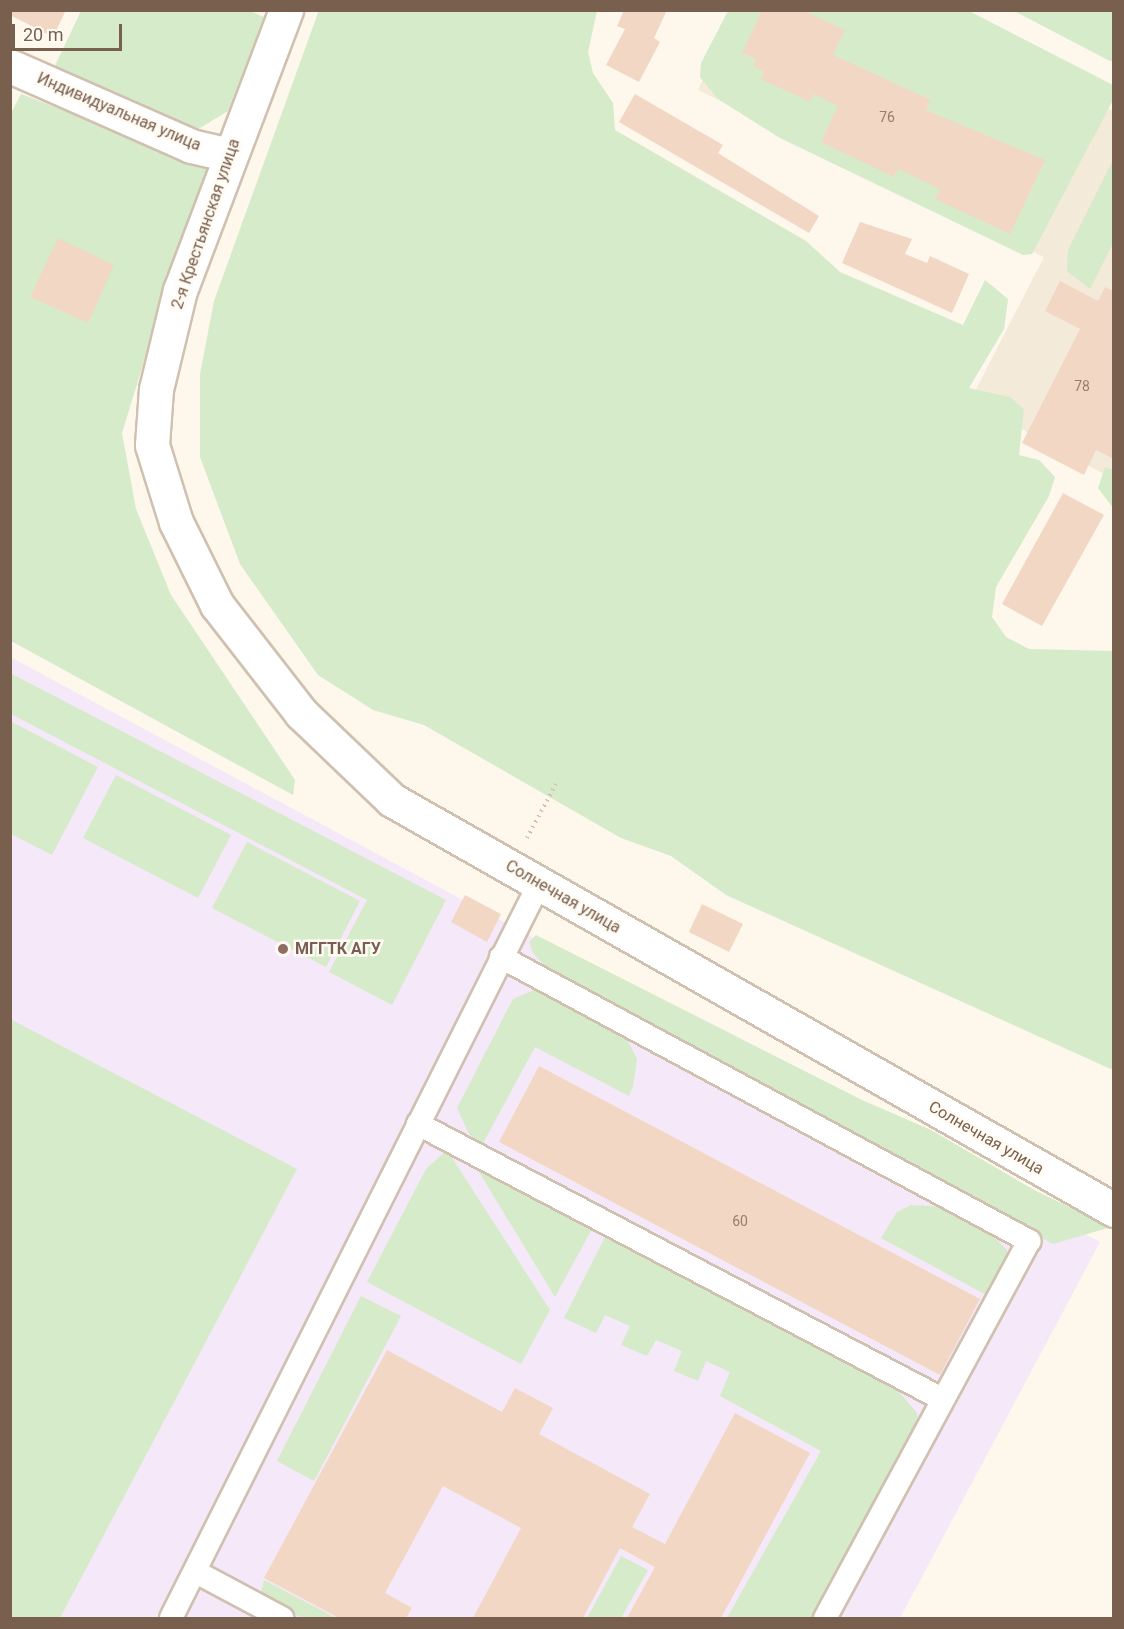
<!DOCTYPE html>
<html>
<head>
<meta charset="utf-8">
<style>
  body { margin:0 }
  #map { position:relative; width:1124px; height:1629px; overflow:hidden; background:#fdf7ec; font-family:Roboto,sans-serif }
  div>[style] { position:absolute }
  .residential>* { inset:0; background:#f4eada }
  .education>* { inset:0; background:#f4e8f9 }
  .green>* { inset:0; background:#d5ebc9 }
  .building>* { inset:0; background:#f2d8c4 }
  .path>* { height:4px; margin-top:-2px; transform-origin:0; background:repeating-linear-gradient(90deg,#d8bca6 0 1.5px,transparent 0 6px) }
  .roads { filter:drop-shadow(2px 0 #d0c0b0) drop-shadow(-2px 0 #d0c0b0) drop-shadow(0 2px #d0c0b0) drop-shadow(0 -2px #d0c0b0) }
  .service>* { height:22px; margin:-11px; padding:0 11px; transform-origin:11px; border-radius:11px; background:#fff }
  .minor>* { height:33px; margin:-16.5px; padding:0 16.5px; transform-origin:16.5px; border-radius:16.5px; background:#fff }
  .dots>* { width:16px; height:16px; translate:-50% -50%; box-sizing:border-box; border:3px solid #fffbf3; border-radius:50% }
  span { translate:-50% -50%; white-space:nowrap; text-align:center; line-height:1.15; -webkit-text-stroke:5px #fffbf3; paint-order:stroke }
  .number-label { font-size:14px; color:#977d6c }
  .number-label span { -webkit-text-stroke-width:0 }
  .street-label { font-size:16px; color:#795f4e }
  .education-label { font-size:16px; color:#785e54; font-weight:700 }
  .left { translate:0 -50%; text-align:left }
  .frame { position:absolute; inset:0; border:12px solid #795f4e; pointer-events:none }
  .scale { position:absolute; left:12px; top:24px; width:110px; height:27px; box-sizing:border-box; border:3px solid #795f4e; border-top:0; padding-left:8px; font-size:18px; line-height:21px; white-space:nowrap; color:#795f4e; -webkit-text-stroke:4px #fffbf3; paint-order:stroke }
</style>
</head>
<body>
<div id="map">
  <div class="residential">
    <div style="clip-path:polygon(736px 11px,920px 11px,1113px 111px,1113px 479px,970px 401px,1044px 257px,698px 90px)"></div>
  </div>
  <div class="education">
    <div style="clip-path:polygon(10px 657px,1100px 1242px,900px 1618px,11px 1618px)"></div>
  </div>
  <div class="green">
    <div style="clip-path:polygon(248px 10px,264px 17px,228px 111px,200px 128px,175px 126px,53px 70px,81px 11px)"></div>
    <div style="clip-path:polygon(319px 10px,597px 11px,588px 52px,593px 73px,613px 103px,615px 130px,806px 241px,840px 272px,963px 325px,985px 280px,1008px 299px,1004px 329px,969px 388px,1010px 397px,1024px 409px,1019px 455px,1039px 460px,1055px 477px,1049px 496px,996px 587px,992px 617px,1006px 637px,1029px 649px,1113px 651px,1113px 1070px,726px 895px,671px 856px,621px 838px,424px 725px,373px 710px,318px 675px,240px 564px,200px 457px,200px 374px,214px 301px)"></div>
    <div style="clip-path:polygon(728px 11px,969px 11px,1113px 85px,1113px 100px,1032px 254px,1023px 255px,780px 138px,718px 99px,700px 77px,701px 63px)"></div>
    <div style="clip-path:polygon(1014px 11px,1113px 11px,1113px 61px,1110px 61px)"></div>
    <div style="clip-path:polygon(21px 94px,213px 167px,177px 254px,122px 433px,136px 509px,171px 595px,295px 780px,293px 795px,11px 641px,10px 115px)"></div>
    <div style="clip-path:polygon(1113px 160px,1113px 243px,1090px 289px,1067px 271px,1068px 250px)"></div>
    <div style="clip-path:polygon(1105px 467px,1113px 470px,1113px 508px,1098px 488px)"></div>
    <div style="clip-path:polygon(10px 673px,446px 900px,392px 1005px,329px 972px,367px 900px,11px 714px)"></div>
    <div style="clip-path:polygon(10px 721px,98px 767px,52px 855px,11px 834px)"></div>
    <div style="clip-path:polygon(116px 775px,231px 835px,198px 898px,83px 838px)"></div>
    <div style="clip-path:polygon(247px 842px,360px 901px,326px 967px,212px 908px)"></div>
    <div style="clip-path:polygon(536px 935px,862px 1100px,931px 1130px,1036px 1191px,1111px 1227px,1053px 1244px,548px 969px,533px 953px,529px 942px)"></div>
    <div style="clip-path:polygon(534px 990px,605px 1022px,626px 1037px,637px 1059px,633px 1086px,629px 1096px,535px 1047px,482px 1145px,469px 1134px,457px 1108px,513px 999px)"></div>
    <div style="clip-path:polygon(10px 1019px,297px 1169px,60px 1618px,11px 1618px)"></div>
    <div style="clip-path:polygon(447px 1150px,550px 1310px,521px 1364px,367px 1282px,426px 1169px)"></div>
    <div style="clip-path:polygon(476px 1167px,593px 1227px,555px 1297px)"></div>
    <div style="clip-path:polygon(911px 1205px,945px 1207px,988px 1231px,1007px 1250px,1007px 1263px,990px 1297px,881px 1238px,897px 1212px)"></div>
    <div style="clip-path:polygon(606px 1235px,640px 1249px,898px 1391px,917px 1413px,918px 1431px,822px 1618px,727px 1618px,821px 1451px,720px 1396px,730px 1372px,706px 1361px,698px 1381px,674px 1371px,682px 1351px,656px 1340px,647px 1356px,621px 1345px,630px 1326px,605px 1315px,596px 1333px,564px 1318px)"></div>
    <div style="clip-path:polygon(361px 1296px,401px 1316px,314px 1481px,277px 1461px)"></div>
    <div style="clip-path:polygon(621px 1556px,648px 1570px,621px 1618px,587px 1618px)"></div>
    <div style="clip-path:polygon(264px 1580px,336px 1618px,302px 1618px,272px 1603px,261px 1593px)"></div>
  </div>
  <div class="building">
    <div style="clip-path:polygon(10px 10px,66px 10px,53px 37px,10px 15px)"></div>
    <div style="clip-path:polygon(624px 10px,667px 10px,654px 38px,660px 42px,639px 82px,606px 65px,625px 29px,617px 26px)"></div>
    <div style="clip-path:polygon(762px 10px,802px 10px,845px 30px,833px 55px,931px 100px,926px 110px,1045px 160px,1010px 234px,935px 199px,940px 189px,898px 169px,894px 177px,821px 142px,838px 106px,814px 94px,810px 102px,761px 79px,764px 72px,753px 66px,756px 59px,742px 53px)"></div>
    <div style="clip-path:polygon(635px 94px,723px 145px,718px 153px,819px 216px,809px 233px,619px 122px)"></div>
    <div style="clip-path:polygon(860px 222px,912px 239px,905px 254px,927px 263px,930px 256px,969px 274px,952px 313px,842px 263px)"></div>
    <div style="clip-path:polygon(58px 238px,114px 265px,88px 323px,30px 297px)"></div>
    <div style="clip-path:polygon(1060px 281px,1098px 301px,1105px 287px,1114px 291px,1114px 459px,1096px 450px,1084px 475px,1022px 443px,1080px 329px,1045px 311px)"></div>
    <div style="clip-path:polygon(1063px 493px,1104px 515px,1042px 626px,1002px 604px)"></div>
    <div style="clip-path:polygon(465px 895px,501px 914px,487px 942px,451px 922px)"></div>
    <div style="clip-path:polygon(702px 904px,743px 924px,729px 952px,689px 932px)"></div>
    <div style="clip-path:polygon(539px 1066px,980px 1299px,940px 1375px,499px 1142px)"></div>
    <div style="clip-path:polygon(387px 1350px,502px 1412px,515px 1388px,553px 1408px,539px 1434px,650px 1494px,632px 1527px,665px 1544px,735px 1413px,810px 1453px,721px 1618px,627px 1618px,655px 1567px,620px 1548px,583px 1618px,473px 1618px,521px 1528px,443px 1486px,385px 1593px,412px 1608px,406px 1618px,339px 1618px,264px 1578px)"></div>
  </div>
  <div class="path">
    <div style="left:527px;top:838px;width:61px;rotate:-61.8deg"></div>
  </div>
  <div class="roads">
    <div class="service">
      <div style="left:501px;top:957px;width:600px;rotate:28.27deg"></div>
      <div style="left:1029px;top:1241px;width:429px;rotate:118.4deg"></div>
      <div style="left:418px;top:1124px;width:592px;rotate:27.69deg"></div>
      <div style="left:196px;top:1572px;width:98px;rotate:28.1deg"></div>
      <div style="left:171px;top:1618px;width:821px;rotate:-63.37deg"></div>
    </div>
    <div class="minor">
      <div style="left:286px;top:10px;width:299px;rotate:110.7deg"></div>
      <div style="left:180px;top:290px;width:102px;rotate:103.6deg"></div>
      <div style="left:156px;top:389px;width:56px;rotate:94.1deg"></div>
      <div style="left:152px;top:445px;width:81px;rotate:72.7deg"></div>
      <div style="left:176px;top:522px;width:93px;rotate:63.7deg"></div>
      <div style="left:217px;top:605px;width:137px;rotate:52.1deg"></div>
      <div style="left:301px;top:713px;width:126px;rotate:43.7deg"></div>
      <div style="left:392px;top:800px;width:830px;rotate:29.59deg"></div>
      <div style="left:10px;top:66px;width:198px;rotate:23.8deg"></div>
      <div style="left:191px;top:146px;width:39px;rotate:13deg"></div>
    </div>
  </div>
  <div class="dots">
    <div style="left:283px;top:949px;background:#8d6e63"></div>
  </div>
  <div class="number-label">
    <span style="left:887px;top:117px">76</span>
    <span style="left:1082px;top:386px">78</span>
    <span style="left:740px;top:1221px">60</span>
  </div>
  <div class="street-label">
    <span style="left:119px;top:112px;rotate:23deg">Индивидуальная улица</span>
    <span style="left:206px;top:224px;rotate:-71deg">2-я Крестьянская улица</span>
    <span style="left:563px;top:897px;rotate:30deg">Солнечная улица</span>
    <span style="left:986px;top:1138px;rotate:30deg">Солнечная улица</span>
  </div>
  <div class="education-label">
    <span class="left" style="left:295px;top:949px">МГГТК АГУ</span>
  </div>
  <div class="frame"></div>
  <div class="scale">20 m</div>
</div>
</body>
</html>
